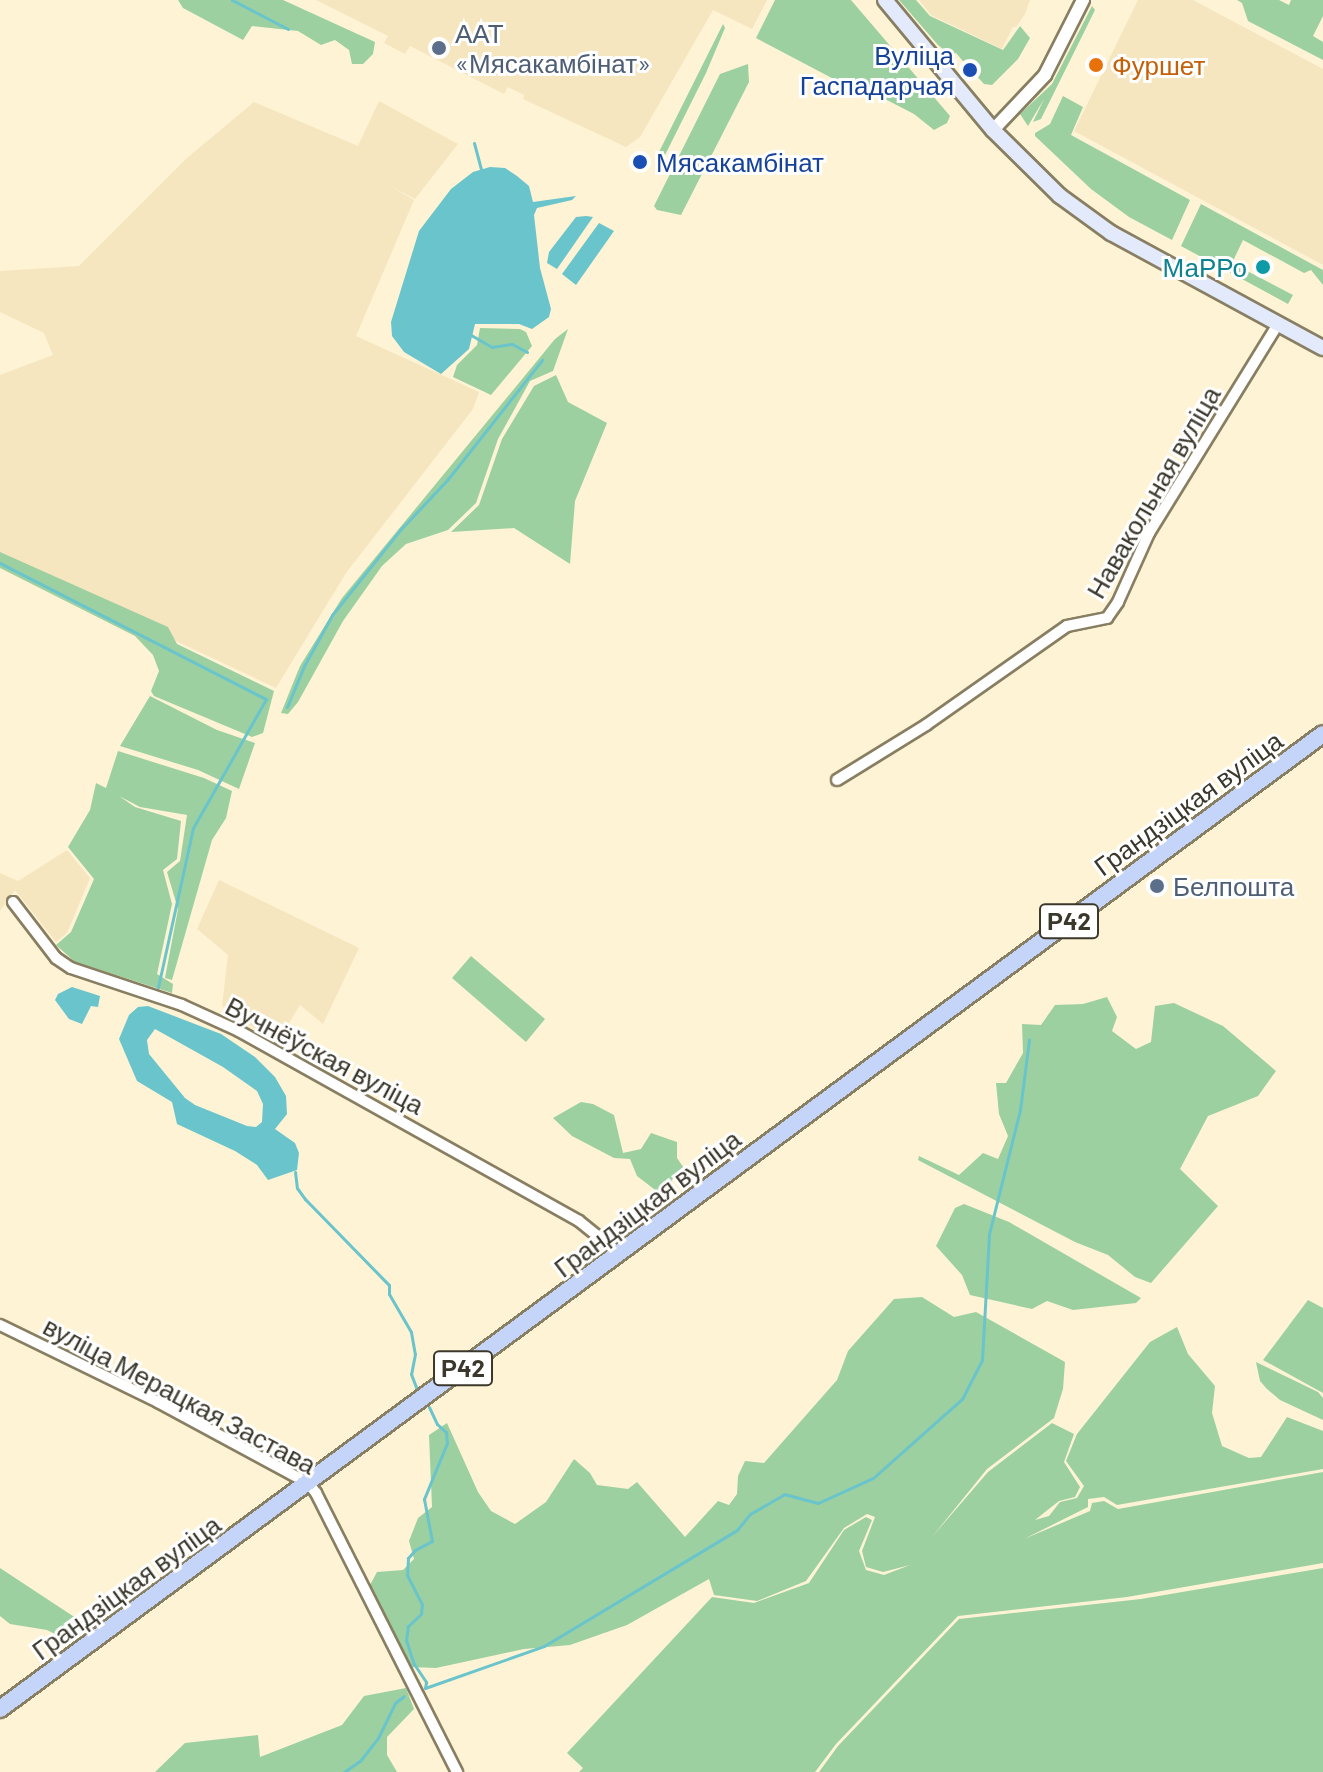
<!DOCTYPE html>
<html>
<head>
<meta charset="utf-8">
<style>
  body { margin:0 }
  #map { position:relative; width:1323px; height:1772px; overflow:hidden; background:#fef3d4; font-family:Barlow,sans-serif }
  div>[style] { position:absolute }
  .built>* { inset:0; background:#f5e6c0 }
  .green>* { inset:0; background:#9cd0a1 }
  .water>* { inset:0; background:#6ac4cc }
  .stream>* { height:3px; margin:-1.5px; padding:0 1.5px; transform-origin:1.5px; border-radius:1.5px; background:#6ac4cc }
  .roads { filter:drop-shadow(2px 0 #887e62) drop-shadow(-2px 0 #887e62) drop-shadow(0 2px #887e62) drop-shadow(0 -2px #887e62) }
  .minor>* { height:10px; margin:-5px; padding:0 5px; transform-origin:5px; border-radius:5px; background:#fff }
  .tertiary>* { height:12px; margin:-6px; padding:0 6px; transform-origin:6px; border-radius:6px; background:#fff }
  .secondary>* { height:14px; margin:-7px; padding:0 7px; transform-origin:7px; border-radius:7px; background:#e2eafc }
  .primary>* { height:16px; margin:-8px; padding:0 8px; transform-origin:8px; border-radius:8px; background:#c5d4f9 }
  .dots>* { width:22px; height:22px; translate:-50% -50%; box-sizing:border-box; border:4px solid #fff; border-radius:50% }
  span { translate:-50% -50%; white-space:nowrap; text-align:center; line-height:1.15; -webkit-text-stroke:6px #fff; paint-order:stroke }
  .shield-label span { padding:2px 6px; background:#fff; border:2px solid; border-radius:6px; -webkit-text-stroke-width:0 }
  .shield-label { font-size:24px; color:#3b372b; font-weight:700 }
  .service-label { font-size:26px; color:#4e5e75 }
  .left { translate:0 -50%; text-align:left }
  .transit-label { font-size:26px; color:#164399 }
  .right { translate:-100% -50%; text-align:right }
  .food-label { font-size:26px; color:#c56008 }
  .culture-label { font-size:26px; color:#0d838f }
  .street-label { font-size:26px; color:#3b372b }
</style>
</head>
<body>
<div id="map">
  <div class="built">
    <div style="clip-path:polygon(316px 0,767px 0,752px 29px,713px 10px,640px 137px,626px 147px,523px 99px,524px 95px,508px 87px,504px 94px,410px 46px,405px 54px,384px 43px,388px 36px)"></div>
    <div style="clip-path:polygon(919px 0,1030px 0,1025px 14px,1016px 27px,1013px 27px,1002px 49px,931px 15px)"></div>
    <div style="clip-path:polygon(1138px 0,1193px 0,1323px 69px,1323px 265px,1074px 131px)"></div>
    <div style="clip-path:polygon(379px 101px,458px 144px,415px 199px,388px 185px,414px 200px,356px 336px,479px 392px,473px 409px,346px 573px,276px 688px,176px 641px,165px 631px,0 556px,0 375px,53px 355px,44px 333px,0 312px,0 271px,79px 266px,187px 158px,254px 102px,358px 146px)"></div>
    <div style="clip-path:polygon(67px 850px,90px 878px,67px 933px,56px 942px,15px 890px,0 911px,0 873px,18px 881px)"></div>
    <div style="clip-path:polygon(219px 880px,359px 948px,323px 1024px,300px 1005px,278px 1041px,241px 1021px,222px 1006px,228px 955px,197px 929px)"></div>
  </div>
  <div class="green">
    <div style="clip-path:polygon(178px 0,283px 0,375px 42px,373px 54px,363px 64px,352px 64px,349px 50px,335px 40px,321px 45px,298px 31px,252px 26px,243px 40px,183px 8px)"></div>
    <div style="clip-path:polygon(775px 0,851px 0,950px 116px,947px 123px,934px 130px,914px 114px,883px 98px,864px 95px,756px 38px)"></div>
    <div style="clip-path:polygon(899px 0,916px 0,930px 16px,1003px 50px,1020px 26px,1030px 38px,1018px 59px,992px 85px,984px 84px,975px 74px,978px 70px,972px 64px,968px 67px,956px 53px,950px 55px,938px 45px)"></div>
    <div style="clip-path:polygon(1237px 0,1279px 0,1289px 5px,1291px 0,1323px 0,1323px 16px,1313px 36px,1323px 42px,1323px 60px,1248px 21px,1242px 3px)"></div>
    <div style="clip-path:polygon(1092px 6px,1095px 10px,1041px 119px,1033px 122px,1044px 99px,1028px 126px,1020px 114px,1052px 84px)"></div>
    <div style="clip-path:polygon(723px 24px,725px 28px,706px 73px,665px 155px,661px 155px,659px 152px)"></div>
    <div style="clip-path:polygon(748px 64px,749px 82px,681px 215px,657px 210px,654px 206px,720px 74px)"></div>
    <div style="clip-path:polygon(1063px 96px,1083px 107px,1071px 135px,1190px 200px,1172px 240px,1129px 217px,1091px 189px,1035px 136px,1035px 133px,1050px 124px)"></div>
    <div style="clip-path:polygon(1201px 204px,1323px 270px,1323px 285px,1311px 270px,1304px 273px,1243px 240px,1232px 263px,1293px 295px,1288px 304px,1181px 246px)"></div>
    <div style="clip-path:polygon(480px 328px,520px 329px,526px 332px,532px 346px,491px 395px,453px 377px,457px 365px,477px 345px)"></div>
    <div style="clip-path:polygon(568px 329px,553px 371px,530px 381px,498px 439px,476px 503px,448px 530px,406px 544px,382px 566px,343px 621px,298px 702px,288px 714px,281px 713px,300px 666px,342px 598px,555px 339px)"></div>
    <div style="clip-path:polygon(556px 375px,568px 402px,607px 423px,575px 501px,570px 564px,514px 528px,451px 532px,479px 505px,502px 439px,534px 386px)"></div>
    <div style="clip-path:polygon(0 552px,168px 627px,177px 644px,274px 691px,263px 733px,252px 737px,154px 696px,151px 691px,159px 671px,153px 655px,135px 636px,0 568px)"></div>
    <div style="clip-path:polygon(150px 696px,217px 730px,255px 743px,239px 789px,198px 770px,120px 746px)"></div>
    <div style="clip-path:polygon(118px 751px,204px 778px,232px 791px,226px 818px,212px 840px,172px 980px,165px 978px,178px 909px,167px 872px,180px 861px,187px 815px,140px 807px,119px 796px,135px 807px,181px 821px,177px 859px,163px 870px,172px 904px,157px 974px,173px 984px,172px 993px,75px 962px,56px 945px,71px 932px,94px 879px,68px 847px,90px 810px,96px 783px,106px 788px)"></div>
    <div style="clip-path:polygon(471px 956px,545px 1019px,526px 1042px,452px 978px)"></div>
    <div style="clip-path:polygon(1107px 997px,1117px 1017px,1112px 1031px,1136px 1049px,1151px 1042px,1155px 1006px,1174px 1003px,1223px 1026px,1276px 1071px,1258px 1096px,1208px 1116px,1180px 1169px,1218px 1206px,1151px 1283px,1135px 1277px,1108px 1255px,1075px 1242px,918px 1160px,919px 1156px,959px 1175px,983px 1153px,998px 1159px,1008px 1136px,999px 1114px,996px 1083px,1006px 1083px,1023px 1053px,1022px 1024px,1041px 1025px,1055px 1005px,1083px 1004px)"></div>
    <div style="clip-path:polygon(581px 1102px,593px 1104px,614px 1115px,623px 1153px,641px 1149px,651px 1133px,677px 1142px,677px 1158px,688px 1174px,675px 1175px,663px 1196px,637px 1176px,630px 1159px,614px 1158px,572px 1136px,553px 1118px)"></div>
    <div style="clip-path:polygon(964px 1204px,1009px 1222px,1141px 1298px,1136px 1303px,1073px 1310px,1047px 1301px,1032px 1309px,970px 1295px,962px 1275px,936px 1246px,955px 1208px)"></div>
    <div style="clip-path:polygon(922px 1297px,954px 1317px,976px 1312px,1065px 1362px,1063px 1389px,1054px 1418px,987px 1469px,932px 1537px,988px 1472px,1052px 1423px,1074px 1434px,1064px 1462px,1080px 1487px,1075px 1497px,1059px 1501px,1035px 1520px,1049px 1516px,1060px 1502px,1077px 1498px,1084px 1486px,1066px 1461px,1077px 1434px,1150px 1342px,1177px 1327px,1188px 1354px,1215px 1386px,1212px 1413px,1222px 1446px,1249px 1458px,1261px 1457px,1287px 1417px,1323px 1431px,1323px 1469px,1117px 1505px,1104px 1497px,1088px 1499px,1088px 1507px,1024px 1539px,1090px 1511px,1092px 1503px,1104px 1501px,1118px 1509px,1323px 1472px,1323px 1563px,1127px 1597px,958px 1616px,836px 1744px,815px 1772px,579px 1772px,583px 1768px,567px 1753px,712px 1597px,754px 1603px,809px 1583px,844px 1530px,866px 1517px,872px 1520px,859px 1551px,866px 1570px,884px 1575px,910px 1565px,883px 1572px,866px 1567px,862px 1551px,875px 1517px,867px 1514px,844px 1528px,806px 1581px,757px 1601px,714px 1595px,709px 1579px,627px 1625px,570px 1645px,524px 1649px,436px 1668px,410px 1667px,370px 1585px,377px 1572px,403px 1570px,414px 1559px,409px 1541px,418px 1518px,432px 1507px,429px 1435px,447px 1423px,478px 1492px,491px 1511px,515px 1524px,546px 1502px,574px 1459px,590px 1473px,597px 1485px,628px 1489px,637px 1482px,685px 1537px,718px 1501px,729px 1505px,737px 1494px,738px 1476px,745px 1461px,764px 1463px,837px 1380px,848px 1351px,894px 1299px)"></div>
    <div style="clip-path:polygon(1308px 1300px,1323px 1308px,1323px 1393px,1263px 1360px)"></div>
    <div style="clip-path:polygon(1256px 1362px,1318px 1392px,1323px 1398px,1323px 1420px,1280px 1400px,1267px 1389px,1260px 1381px)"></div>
    <div style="clip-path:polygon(0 1568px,88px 1626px,69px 1641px,47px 1630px,10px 1624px,0 1616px)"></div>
    <div style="clip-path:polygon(1323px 1568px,1323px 1772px,819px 1772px,838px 1746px,959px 1619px,1141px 1599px)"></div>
    <div style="clip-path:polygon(406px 1688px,414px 1709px,387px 1737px,387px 1755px,397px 1772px,155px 1772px,185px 1743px,258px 1735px,260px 1757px,342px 1725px,364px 1696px)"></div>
  </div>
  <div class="water">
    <div style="clip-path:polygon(490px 167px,505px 168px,517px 176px,529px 186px,533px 202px,576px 196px,572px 200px,537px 208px,534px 215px,540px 268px,551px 309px,549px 317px,532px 329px,519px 324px,475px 324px,469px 349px,441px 374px,404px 352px,392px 336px,391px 322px,419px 231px,451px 189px,473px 172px)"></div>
    <div style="clip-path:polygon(586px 216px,593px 217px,557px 269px,547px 263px,549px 252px,576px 217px)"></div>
    <div style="clip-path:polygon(599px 223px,614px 231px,576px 285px,562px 274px)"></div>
    <div style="clip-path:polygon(72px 987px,100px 996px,98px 1007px,91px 1006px,82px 1024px,69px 1019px,55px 1000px,58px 994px)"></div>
    <div style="clip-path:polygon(evenodd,148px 1006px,221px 1034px,255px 1057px,275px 1077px,286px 1096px,287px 1114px,275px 1129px,295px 1143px,299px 1153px,297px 1170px,268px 1180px,257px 1165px,235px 1151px,177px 1124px,172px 1102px,137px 1081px,119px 1039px,129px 1015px,138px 1007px,148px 1006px,155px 1029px,223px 1067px,257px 1091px,263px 1104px,262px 1122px,256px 1127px,247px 1126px,195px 1105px,185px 1098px,149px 1054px,147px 1040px,155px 1029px)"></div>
  </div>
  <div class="stream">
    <div style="left:232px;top:0;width:63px;rotate:27.4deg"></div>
    <div style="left:474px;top:143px;width:28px;rotate:75deg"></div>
    <div style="left:471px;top:335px;width:24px;rotate:30deg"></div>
    <div style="left:492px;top:347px;width:20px;rotate:-9deg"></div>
    <div style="left:512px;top:344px;width:17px;rotate:28deg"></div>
    <div style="left:0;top:563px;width:299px;rotate:27.1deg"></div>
    <div style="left:266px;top:699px;width:148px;rotate:119.5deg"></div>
    <div style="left:193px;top:828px;width:163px;rotate:102.4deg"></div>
    <div style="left:287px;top:707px;width:44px;rotate:-67.5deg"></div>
    <div style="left:304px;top:666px;width:58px;rotate:-61.2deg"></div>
    <div style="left:332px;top:615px;width:109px;rotate:-51.3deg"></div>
    <div style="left:400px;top:530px;width:70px;rotate:-46.7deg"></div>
    <div style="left:448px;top:479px;width:152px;rotate:-51.7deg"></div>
    <div style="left:295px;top:1172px;width:16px;rotate:83deg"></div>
    <div style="left:297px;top:1188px;width:14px;rotate:54deg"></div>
    <div style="left:305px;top:1199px;width:120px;rotate:45.7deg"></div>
    <div style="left:389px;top:1285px;width:9px;rotate:90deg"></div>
    <div style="left:389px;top:1294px;width:44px;rotate:59.9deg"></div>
    <div style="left:411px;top:1332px;width:22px;rotate:80deg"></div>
    <div style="left:415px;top:1354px;width:20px;rotate:101deg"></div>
    <div style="left:411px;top:1374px;width:17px;rotate:69deg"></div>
    <div style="left:429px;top:1407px;width:19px;rotate:65deg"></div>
    <div style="left:437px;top:1424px;width:12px;rotate:42deg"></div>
    <div style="left:446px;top:1432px;width:11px;rotate:85deg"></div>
    <div style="left:447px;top:1443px;width:61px;rotate:112.3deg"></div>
    <div style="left:424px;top:1499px;width:43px;rotate:79.2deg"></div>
    <div style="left:432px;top:1541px;width:19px;rotate:152deg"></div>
    <div style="left:415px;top:1550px;width:11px;rotate:131deg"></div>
    <div style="left:408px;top:1558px;width:17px;rotate:93deg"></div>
    <div style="left:407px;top:1575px;width:33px;rotate:63deg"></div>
    <div style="left:422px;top:1604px;width:10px;rotate:96deg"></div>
    <div style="left:421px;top:1614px;width:18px;rotate:137deg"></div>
    <div style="left:408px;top:1626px;width:14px;rotate:98deg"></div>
    <div style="left:406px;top:1640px;width:25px;rotate:72deg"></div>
    <div style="left:414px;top:1664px;width:22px;rotate:56deg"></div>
    <div style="left:426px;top:1682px;width:6px;rotate:99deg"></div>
    <div style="left:425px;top:1688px;width:126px;rotate:-19.4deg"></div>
    <div style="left:544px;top:1646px;width:225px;rotate:-31deg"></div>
    <div style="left:737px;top:1530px;width:21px;rotate:-51deg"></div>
    <div style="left:750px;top:1514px;width:39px;rotate:-30deg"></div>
    <div style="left:784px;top:1494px;width:35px;rotate:15deg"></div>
    <div style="left:818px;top:1503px;width:60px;rotate:-24.4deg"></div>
    <div style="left:873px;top:1478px;width:119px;rotate:-41.6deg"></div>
    <div style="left:962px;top:1399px;width:44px;rotate:-62.9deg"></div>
    <div style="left:982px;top:1360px;width:126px;rotate:-86.8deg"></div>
    <div style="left:989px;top:1234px;width:128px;rotate:-76deg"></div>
    <div style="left:1020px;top:1110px;width:71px;rotate:-82.7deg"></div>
    <div style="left:344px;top:1772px;width:19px;rotate:-35deg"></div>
    <div style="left:360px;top:1761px;width:29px;rotate:-52deg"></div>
    <div style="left:378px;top:1738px;width:39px;rotate:-64deg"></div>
    <div style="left:395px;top:1703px;width:11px;rotate:-38deg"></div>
  </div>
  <div class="roads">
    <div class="minor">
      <div style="left:837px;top:780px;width:105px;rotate:-31.7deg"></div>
      <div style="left:926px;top:725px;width:172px;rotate:-35.1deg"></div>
      <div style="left:1067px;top:626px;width:41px;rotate:-11.3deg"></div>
      <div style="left:1107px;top:618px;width:19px;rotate:-55deg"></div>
      <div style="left:1118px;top:602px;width:76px;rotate:-65.8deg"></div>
      <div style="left:1149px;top:533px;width:246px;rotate:-58.3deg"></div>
      <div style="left:13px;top:902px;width:71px;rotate:52.5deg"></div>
      <div style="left:56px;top:958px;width:18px;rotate:34deg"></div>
      <div style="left:71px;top:968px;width:117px;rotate:18.4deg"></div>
      <div style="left:182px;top:1005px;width:63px;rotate:24.5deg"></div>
      <div style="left:239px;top:1031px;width:389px;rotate:29.2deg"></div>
      <div style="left:579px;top:1221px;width:53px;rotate:38.8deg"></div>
      <div style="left:0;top:1325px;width:176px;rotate:26deg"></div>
      <div style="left:158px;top:1402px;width:170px;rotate:28.4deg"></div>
      <div style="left:308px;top:1483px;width:13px;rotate:51deg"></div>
      <div style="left:316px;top:1493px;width:313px;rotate:63.2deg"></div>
    </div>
    <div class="tertiary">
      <div style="left:993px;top:130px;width:76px;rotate:-46.6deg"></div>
      <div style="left:1045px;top:75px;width:84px;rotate:-63.1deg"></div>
    </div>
    <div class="secondary">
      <div style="left:885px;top:0;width:169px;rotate:50.3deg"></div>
      <div style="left:993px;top:130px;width:94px;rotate:44.6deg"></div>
      <div style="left:1060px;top:196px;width:63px;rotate:36deg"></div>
      <div style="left:1111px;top:233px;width:241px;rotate:28.5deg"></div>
    </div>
    <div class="primary">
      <div style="left:0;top:1709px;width:1643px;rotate:-36.39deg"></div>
    </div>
  </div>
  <div class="dots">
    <div style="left:439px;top:48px;background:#5c6f8a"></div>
    <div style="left:1096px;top:65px;background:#e8710a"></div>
    <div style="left:970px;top:70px;background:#1a4fb4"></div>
    <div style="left:640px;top:162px;background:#1a4fb4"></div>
    <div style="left:1263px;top:267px;background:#0f9aa8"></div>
    <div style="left:1157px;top:886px;background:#5c6f8a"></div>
  </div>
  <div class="shield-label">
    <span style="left:1069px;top:921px">Р42</span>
    <span style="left:463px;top:1368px">Р42</span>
  </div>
  <div class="service-label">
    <span class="left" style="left:455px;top:48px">ААТ<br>«Мясакамбінат»</span>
    <span class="left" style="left:1173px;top:886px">Белпошта</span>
  </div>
  <div class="transit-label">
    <span class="right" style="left:954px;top:70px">Вуліца<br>Гаспадарчая</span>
    <span class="left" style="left:656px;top:162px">Мясакамбінат</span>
  </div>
  <div class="food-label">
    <span class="left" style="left:1112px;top:65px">Фуршет</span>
  </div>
  <div class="culture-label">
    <span class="right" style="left:1247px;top:267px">МаРРо</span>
  </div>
  <div class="street-label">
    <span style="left:1153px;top:492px;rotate:-60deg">Навакольная вуліца</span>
    <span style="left:1188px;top:803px;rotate:-36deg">Грандзіцкая вуліца</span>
    <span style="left:325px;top:1055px;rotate:28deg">Вучнёўская вуліца</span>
    <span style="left:647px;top:1203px;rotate:-37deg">Грандзіцкая вуліца</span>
    <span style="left:180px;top:1395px;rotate:28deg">вуліца Мерацкая Застава</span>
    <span style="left:126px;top:1587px;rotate:-36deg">Грандзіцкая вуліца</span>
  </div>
</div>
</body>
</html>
